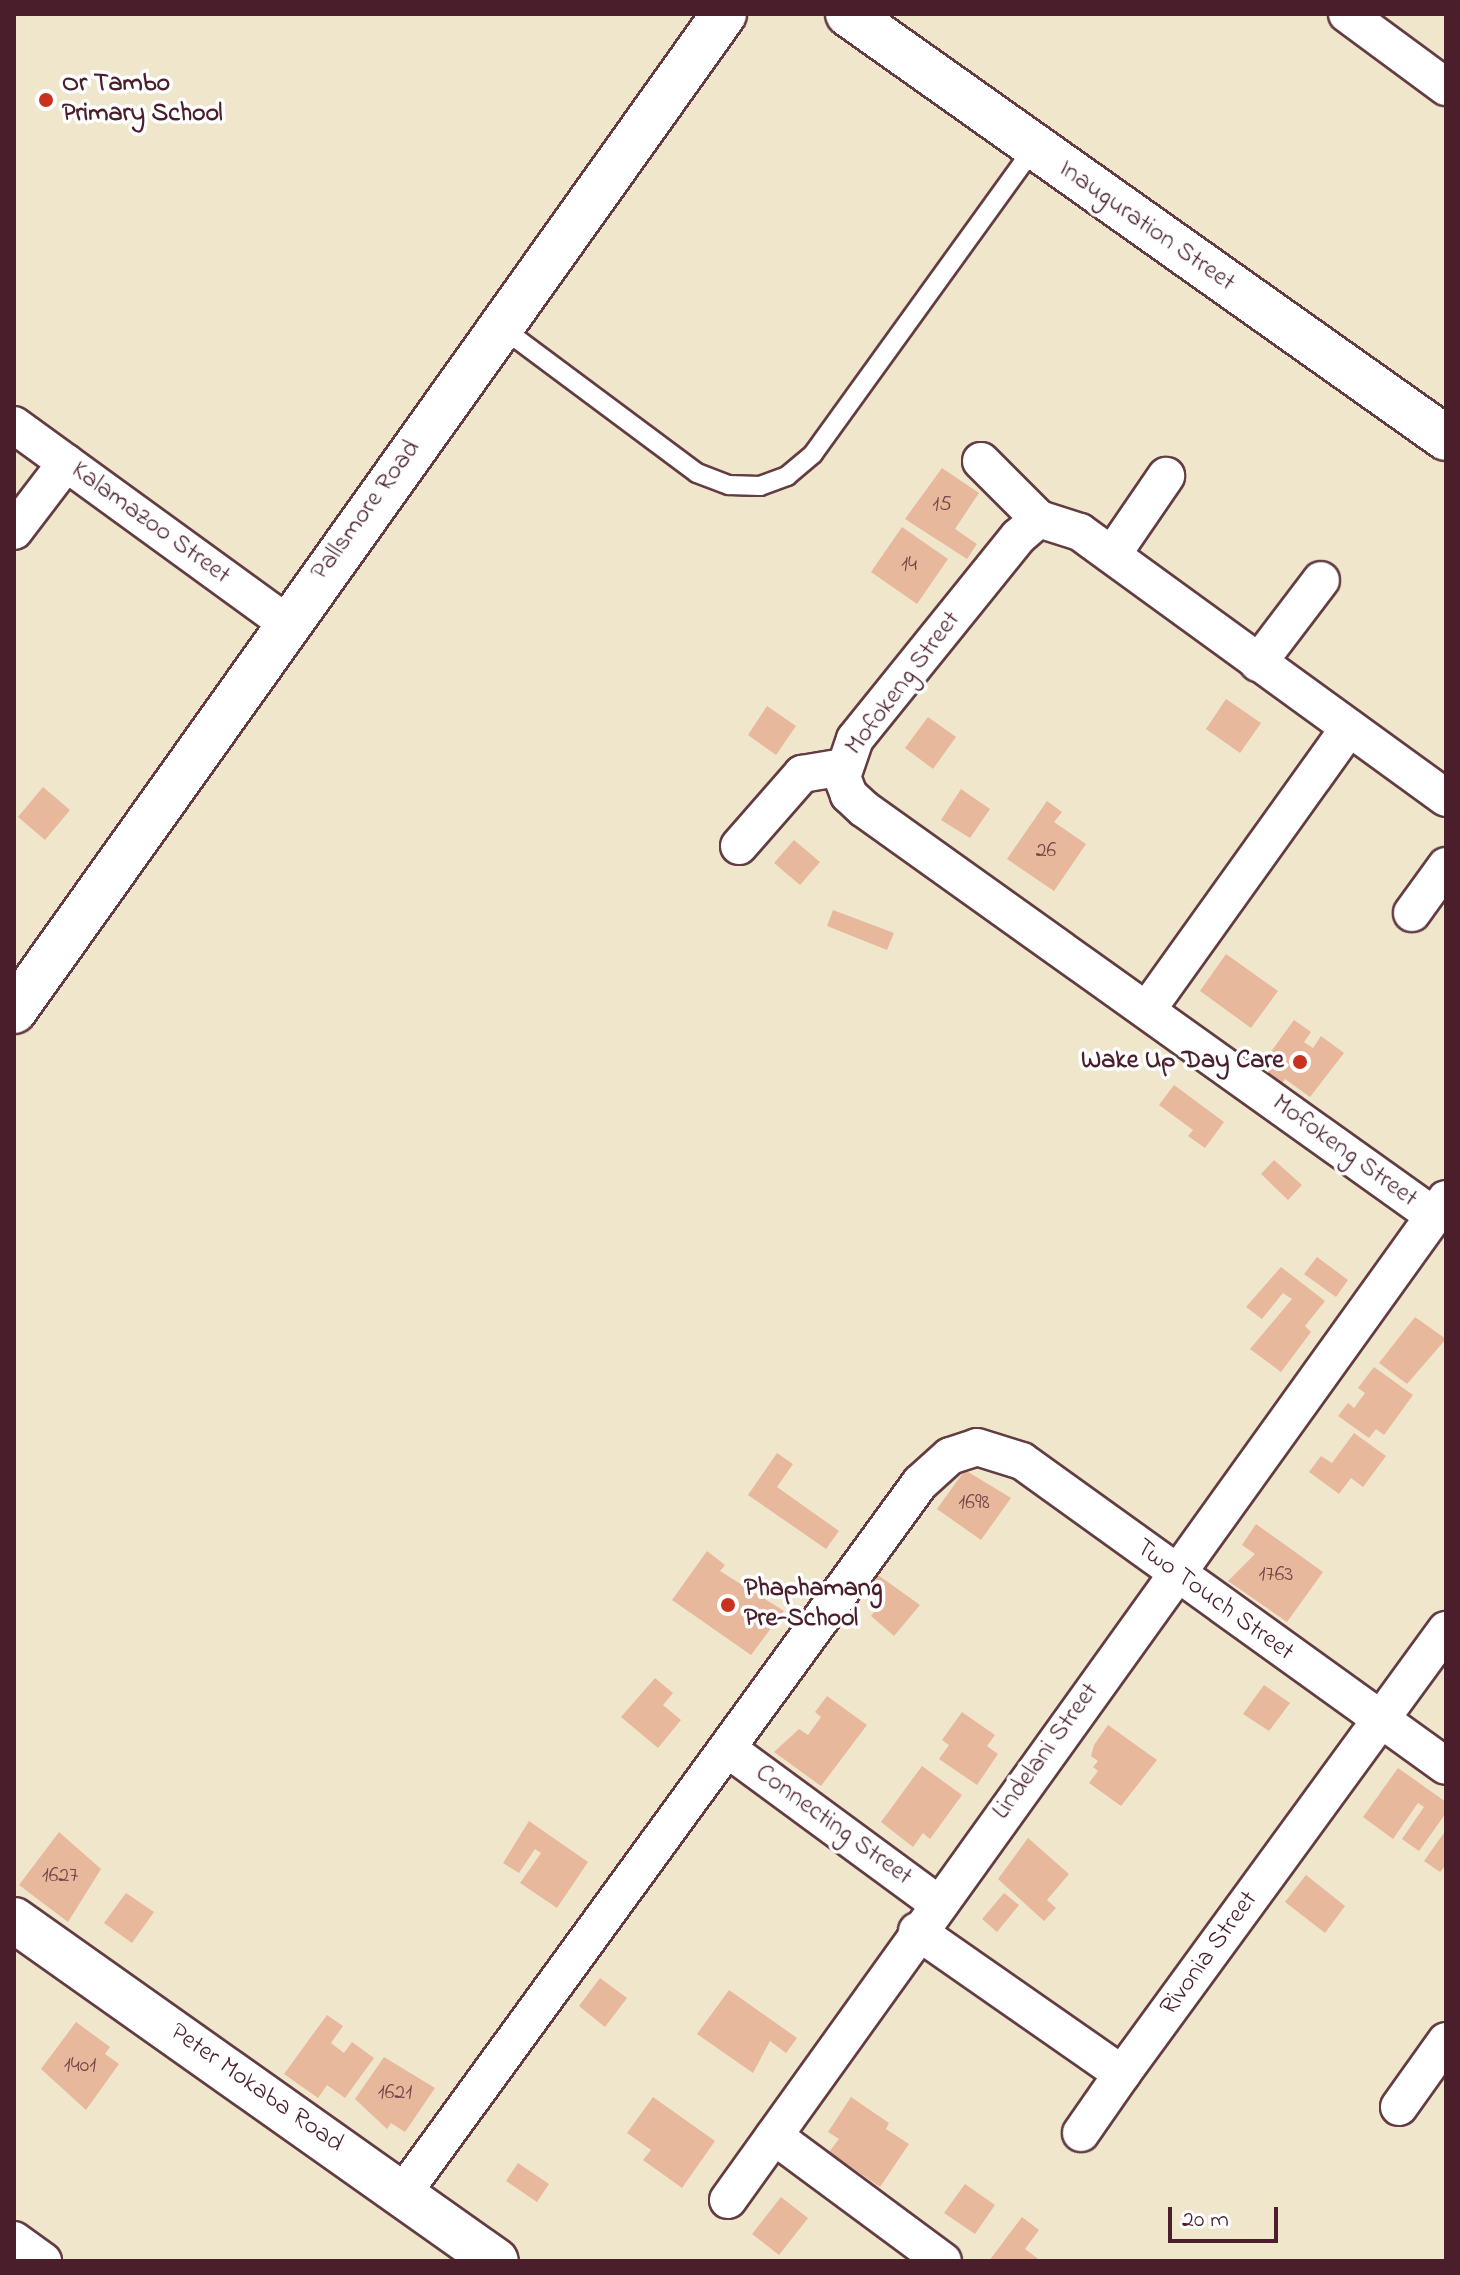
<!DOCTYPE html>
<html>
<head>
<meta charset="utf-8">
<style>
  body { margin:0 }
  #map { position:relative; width:1460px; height:2275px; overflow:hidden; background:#f0e6cc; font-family:"Indie Flower",sans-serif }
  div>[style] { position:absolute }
  .building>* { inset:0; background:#e8b89d }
  .roads { filter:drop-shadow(2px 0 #633d43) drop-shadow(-2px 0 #633d43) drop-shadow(0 2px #633d43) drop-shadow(0 -2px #633d43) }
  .service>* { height:18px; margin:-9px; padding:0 9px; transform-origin:9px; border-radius:9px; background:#fff }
  .minor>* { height:36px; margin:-18px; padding:0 18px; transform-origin:18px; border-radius:18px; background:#fff }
  .tertiary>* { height:44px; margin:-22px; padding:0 22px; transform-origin:22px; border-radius:22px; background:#fff }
  .dots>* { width:22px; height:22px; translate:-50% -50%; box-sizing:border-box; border:4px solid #fff; border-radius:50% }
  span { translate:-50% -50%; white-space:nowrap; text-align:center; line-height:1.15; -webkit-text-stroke:7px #fff; paint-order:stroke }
  .number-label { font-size:22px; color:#724548 }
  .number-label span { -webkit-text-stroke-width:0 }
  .poi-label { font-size:26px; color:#4a1f2b; font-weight:700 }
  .left { translate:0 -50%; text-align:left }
  .right { translate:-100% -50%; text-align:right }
  .street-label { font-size:26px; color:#4a1f2b }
  .frame { position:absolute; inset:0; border:16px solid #4a1f2b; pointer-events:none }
  .scale { position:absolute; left:1168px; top:2207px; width:110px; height:36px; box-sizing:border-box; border:4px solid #4a1f2b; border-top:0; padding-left:10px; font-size:24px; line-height:28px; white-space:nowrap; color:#4a1f2b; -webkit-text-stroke:6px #fff; paint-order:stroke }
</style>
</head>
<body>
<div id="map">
  <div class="building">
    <div style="clip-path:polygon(942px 468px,979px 493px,955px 529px,977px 544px,967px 559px,905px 519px)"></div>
    <div style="clip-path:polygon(902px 527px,948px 559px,917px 604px,871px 572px)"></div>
    <div style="clip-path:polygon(1226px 699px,1261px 723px,1240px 753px,1206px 729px)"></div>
    <div style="clip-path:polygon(767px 706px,796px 726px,776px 755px,748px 735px)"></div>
    <div style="clip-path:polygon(928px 717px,956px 737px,933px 769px,905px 748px)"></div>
    <div style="clip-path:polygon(43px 787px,70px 810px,45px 840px,18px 817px)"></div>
    <div style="clip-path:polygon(961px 789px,990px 809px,970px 838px,941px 820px)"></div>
    <div style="clip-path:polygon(1047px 801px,1062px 812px,1054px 822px,1086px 844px,1054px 891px,1007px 859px)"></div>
    <div style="clip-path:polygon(794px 840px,820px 862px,800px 885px,774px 863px)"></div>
    <div style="clip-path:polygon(833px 910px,894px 933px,887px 950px,827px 926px)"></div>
    <div style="clip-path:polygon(1226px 954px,1278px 991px,1251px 1028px,1200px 991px)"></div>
    <div style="clip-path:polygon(1294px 1020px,1311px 1032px,1304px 1042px,1313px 1048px,1321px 1036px,1344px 1053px,1310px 1097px,1285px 1079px,1279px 1087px,1257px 1071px)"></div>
    <div style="clip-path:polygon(1174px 1085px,1224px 1122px,1205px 1148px,1188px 1136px,1193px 1130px,1159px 1105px)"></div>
    <div style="clip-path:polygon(1274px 1160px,1302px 1185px,1288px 1200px,1261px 1174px)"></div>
    <div style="clip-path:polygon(1317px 1257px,1348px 1280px,1336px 1297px,1304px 1274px)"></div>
    <div style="clip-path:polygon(1281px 1267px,1325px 1301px,1305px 1326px,1311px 1332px,1281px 1372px,1250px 1349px,1292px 1299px,1283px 1293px,1262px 1319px,1246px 1307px)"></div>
    <div style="clip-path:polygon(1415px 1317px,1446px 1339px,1407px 1384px,1379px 1363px)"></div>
    <div style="clip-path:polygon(1374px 1367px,1413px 1395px,1384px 1435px,1376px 1429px,1369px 1438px,1338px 1416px,1348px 1403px,1354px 1408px,1365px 1393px,1358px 1388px)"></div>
    <div style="clip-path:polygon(1354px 1433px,1386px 1456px,1363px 1487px,1351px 1478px,1339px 1494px,1309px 1472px,1321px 1456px,1332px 1463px)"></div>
    <div style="clip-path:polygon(777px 1453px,793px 1464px,777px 1487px,839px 1531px,826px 1549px,748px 1495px)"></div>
    <div style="clip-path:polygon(965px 1470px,1011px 1498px,981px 1540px,937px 1509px)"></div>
    <div style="clip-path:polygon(1256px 1524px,1323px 1572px,1287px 1622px,1228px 1581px,1255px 1554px,1242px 1545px)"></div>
    <div style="clip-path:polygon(707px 1551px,725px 1565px,720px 1571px,784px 1611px,751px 1655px,672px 1600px)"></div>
    <div style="clip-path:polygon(878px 1575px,920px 1605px,894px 1636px,871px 1616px,878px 1607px,862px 1594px)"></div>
    <div style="clip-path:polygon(655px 1678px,673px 1693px,663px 1705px,681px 1720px,658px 1748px,621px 1717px)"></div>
    <div style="clip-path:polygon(1264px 1685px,1290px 1703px,1269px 1731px,1243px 1714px)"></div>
    <div style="clip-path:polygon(827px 1696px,867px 1725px,821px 1786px,774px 1752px,799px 1729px,808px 1735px,821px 1717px,815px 1712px)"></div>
    <div style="clip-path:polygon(962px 1712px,995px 1735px,987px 1746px,998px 1754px,977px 1785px,939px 1759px,949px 1745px,942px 1740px)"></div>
    <div style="clip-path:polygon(1108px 1725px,1157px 1760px,1121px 1806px,1089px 1783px,1098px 1771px,1093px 1767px,1098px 1761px,1091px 1756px,1094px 1745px)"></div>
    <div style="clip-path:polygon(922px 1766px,962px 1795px,930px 1839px,923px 1833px,913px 1847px,881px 1822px)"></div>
    <div style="clip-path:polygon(1398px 1768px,1446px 1802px,1446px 1813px,1419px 1851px,1402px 1839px,1424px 1807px,1418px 1803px,1393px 1839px,1363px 1817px)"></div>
    <div style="clip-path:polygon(529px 1821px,588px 1862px,557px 1908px,520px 1883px,541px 1853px,535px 1849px,519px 1873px,503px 1863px)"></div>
    <div style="clip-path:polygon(1446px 1830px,1446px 1865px,1440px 1872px,1424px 1861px)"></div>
    <div style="clip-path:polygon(59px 1832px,101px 1869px,68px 1922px,19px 1885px)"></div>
    <div style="clip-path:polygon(1028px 1838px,1069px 1874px,1047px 1900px,1056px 1908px,1044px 1921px,998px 1879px)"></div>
    <div style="clip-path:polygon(1306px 1875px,1345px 1906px,1325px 1933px,1285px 1902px)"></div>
    <div style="clip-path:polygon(126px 1893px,154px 1912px,132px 1943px,104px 1923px)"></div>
    <div style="clip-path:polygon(1004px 1893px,1019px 1905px,997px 1932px,982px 1919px)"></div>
    <div style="clip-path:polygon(600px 1978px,627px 1998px,605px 2027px,579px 2006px)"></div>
    <div style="clip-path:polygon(729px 1990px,797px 2038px,786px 2053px,770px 2041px,753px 2073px,697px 2034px)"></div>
    <div style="clip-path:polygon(327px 2015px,343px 2026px,331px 2043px,344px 2053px,352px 2042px,374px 2058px,345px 2098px,327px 2085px,318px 2098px,284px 2074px)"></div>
    <div style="clip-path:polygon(76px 2022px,110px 2047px,105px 2054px,119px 2064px,86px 2110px,41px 2069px)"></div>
    <div style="clip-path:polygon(384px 2057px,435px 2088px,405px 2132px,391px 2123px,387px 2129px,355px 2099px)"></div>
    <div style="clip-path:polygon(653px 2097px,715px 2141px,682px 2188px,643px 2160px,651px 2150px,627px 2133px)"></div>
    <div style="clip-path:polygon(851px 2097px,889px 2123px,886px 2129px,909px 2144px,880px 2187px,829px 2152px,839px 2139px,828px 2132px)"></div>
    <div style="clip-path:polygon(518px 2163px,549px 2184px,537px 2202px,506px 2181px)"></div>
    <div style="clip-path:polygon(965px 2184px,995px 2205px,975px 2234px,944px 2213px)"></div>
    <div style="clip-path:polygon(781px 2197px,808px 2218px,779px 2255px,752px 2234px)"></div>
    <div style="clip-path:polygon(1022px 2217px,1039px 2230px,1025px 2249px,1041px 2261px,989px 2261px)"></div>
  </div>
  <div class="roads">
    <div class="service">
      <div style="left:501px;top:327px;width:244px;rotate:36.7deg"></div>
      <div style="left:697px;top:473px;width:34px;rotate:21deg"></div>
      <div style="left:729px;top:485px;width:31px;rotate:2deg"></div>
      <div style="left:760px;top:486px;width:29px;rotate:-20deg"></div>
      <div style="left:787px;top:476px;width:34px;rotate:-40deg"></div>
      <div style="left:813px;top:454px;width:377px;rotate:-54.2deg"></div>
    </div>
    <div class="minor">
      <div style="left:1347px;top:14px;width:123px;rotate:36.4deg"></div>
      <div style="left:14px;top:425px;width:337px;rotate:36deg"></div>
      <div style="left:981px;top:461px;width:82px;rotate:45deg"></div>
      <div style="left:14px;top:531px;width:86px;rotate:-52.6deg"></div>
      <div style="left:1112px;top:555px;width:96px;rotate:-55.6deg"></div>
      <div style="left:1258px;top:663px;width:104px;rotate:-52.8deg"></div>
      <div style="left:739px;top:846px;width:96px;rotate:-48.8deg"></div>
      <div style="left:802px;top:774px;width:42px;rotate:-9.7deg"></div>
      <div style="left:1412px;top:913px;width:58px;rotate:-54.1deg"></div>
      <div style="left:1147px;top:1010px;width:347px;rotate:-54.4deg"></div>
      <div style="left:1434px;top:1216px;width:700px;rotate:-144.47deg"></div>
      <div style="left:864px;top:809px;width:21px;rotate:-137deg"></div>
      <div style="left:849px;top:795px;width:19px;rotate:-111deg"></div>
      <div style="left:842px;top:777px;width:40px;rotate:-71.1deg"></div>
      <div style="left:855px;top:739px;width:260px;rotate:-51.1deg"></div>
      <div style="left:1018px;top:537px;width:28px;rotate:-41deg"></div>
      <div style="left:1039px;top:519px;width:43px;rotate:17.6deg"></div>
      <div style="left:1080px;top:532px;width:452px;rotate:36deg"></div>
      <div style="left:729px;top:1750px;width:258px;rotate:36.3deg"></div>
      <div style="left:917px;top:1931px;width:250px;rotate:34.9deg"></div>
      <div style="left:1122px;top:2074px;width:550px;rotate:-53.88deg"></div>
      <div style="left:1399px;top:2107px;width:81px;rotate:-54.5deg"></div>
      <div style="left:1081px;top:2133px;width:72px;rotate:-55.2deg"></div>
      <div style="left:774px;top:2136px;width:210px;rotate:36.5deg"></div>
      <div style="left:403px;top:2193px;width:878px;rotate:-53.94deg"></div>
      <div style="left:920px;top:1483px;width:40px;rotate:-42deg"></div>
      <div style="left:950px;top:1456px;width:28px;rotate:-18deg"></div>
      <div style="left:977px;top:1447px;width:47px;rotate:17.3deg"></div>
      <div style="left:1022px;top:1461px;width:522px;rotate:35.73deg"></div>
      <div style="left:728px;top:2200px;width:1232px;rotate:-54.35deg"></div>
      <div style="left:14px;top:2240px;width:36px;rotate:36deg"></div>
    </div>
    <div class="tertiary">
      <div style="left:848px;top:14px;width:733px;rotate:35.34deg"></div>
      <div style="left:14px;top:1011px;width:1224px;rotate:-54.54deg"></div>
      <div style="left:14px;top:1920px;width:590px;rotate:35.28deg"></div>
    </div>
  </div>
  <div class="dots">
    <div style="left:46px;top:100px;background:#c8321e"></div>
    <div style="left:1300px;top:1062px;background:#c8321e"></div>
    <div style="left:728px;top:1605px;background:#c8321e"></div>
  </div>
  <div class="number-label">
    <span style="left:942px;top:506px">15</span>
    <span style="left:909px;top:566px">14</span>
    <span style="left:1046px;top:852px">26</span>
    <span style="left:974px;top:1504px">1698</span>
    <span style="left:1276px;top:1576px">1763</span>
    <span style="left:60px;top:1877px">1627</span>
    <span style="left:80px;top:2067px">1401</span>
    <span style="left:395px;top:2094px">1621</span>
  </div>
  <div class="poi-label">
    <span class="left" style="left:62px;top:100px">Or Tambo<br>Primary School</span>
    <span class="right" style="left:1284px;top:1062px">Wake Up Day Care</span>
    <span class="left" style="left:744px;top:1605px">Phaphamang<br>Pre-School</span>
  </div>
  <div class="street-label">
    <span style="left:1146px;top:227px;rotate:35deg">Inauguration Street</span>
    <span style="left:367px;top:511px;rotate:-54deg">Pallsmore Road</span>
    <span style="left:150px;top:524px;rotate:36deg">Kalamazoo Street</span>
    <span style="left:904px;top:684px;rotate:-53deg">Mofokeng Street</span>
    <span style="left:1344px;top:1152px;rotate:36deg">Mofokeng Street</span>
    <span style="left:1214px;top:1601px;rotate:36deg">Two Touch Street</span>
    <span style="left:1047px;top:1752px;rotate:-54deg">Lindelani Street</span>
    <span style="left:833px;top:1826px;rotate:36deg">Connecting Street</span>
    <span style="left:1210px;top:1954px;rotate:-54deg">Rivonia Street</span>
    <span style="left:256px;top:2089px;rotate:35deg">Peter Mokaba Road</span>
  </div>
  <div class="frame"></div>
  <div class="scale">20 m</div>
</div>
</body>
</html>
